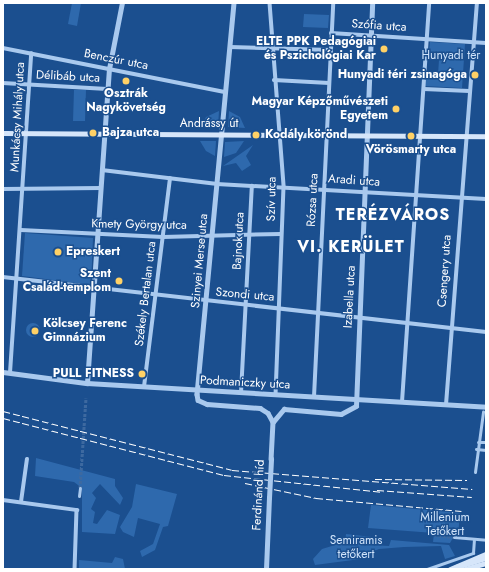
<!DOCTYPE html>
<html>
<head>
<meta charset="utf-8">
<style>
  body { margin:0 }
  #map { position:relative; width:489px; height:572px; overflow:hidden; background:#1b4f8f; font-family:Jost,sans-serif }
  div>[style] { position:absolute }
  .green>* { inset:0; background:#2e69ad }
  .round { border-radius:50% }
  .pedestrian-tunnel>* { height:3px; margin-top:-1.5px; transform-origin:0; background:repeating-linear-gradient(90deg,#3d69a0 0 3px,transparent 0 4.5px) }
  .pedestrian>* { height:3px; margin:-1.5px; padding:0 1.5px; transform-origin:1.5px; border-radius:1.5px; background:#a9c9ee }
  .minor>* { height:3.5px; margin:-1.75px; padding:0 1.75px; transform-origin:1.75px; border-radius:1.75px; background:#a9c9ee }
  .tertiary>* { height:4.5px; margin:-2.25px; padding:0 2.25px; transform-origin:2.25px; border-radius:2.25px; background:#a9c9ee }
  .secondary>* { height:5px; margin:-2.5px; padding:0 2.5px; transform-origin:2.5px; border-radius:2.5px; background:#d6e6fa }
  .rail>* { height:1px; margin-top:-0.5px; transform-origin:0; background:repeating-linear-gradient(90deg,#fff 0 7px,transparent 0 10px) }
  .tertiary-bridge>* { height:4.5px; margin:-2.25px; padding:0 2.25px; transform-origin:2.25px; border-radius:2.25px; background:#a9c9ee }
  .dots>* { width:11px; height:11px; translate:-50% -50%; box-sizing:border-box; border:2px solid #1b4f8f; border-radius:50% }
  span { translate:-50% -50%; white-space:nowrap; text-align:center; line-height:1.15; -webkit-text-stroke:3px #1b4f8f; paint-order:stroke }
  .street-label { font-size:12px; color:#fff }
  .poi-label { font-size:12px; color:#fff; font-weight:700 }
  .right { translate:-100% -50%; text-align:right }
  .left { translate:0 -50%; text-align:left }
  .park-label { font-size:12px; color:#cfe3fa }
  .district-label { font-size:16px; color:#fff; font-weight:700; letter-spacing:1px }
  .frame { position:absolute; inset:0; border:4px solid #fff; pointer-events:none }
</style>
</head>
<body>
<div id="map">
  <div class="green">
    <div style="clip-path:polygon(72px 3px,81px 3px,77px 26px,68px 24px)"></div>
    <div style="clip-path:polygon(304px 14px,329px 15px,328px 28px,303px 27px)"></div>
    <div style="clip-path:polygon(430px 42px,465px 44px,462px 88px,425px 86px,426px 74px,438px 74px,439px 60px,428px 60px)"></div>
    <div style="clip-path:polygon(74px 90px,86px 90px,85px 121px,73px 121px)"></div>
    <div style="clip-path:polygon(219px 111px,218px 127px,201px 127px,206px 117px)"></div>
    <div style="clip-path:polygon(229px 111px,240px 117px,245px 128px,228px 127px)"></div>
    <div style="clip-path:polygon(200px 141px,216px 141px,215px 156px,206px 151px)"></div>
    <div style="clip-path:polygon(244px 141px,236px 153px,224px 157px,225px 142px)"></div>
    <div style="clip-path:polygon(253px 145px,246px 156px,251px 165px,242px 171px,236px 163px,223px 166px)"></div>
    <div style="clip-path:polygon(25px 233px,93px 238px,91px 285px,22px 276px)"></div>
    <div class="round" style="left:26px;top:323px;width:14px;height:14px"></div>
    <div style="clip-path:polygon(36px 458px,115px 479px,115px 486px,123px 498px,120px 505px,100px 484px,92px 493px,96px 498px,91px 509px,95px 512px,93px 523px,97px 524px,107px 510px,120px 515px,115px 534px,82px 532px,82px 488px,74px 482px,35px 476px)"></div>
    <div style="clip-path:polygon(136px 484px,177px 494px,168px 526px,163px 527px,155px 550px,142px 557px,140px 551px,153px 544px,160px 524px,138px 518px,134px 537px,123px 532px,120px 527px,132px 507px)"></div>
    <div style="clip-path:polygon(371px 505px,460px 513px,458px 536px,454px 536px,450px 543px,433px 542px,434px 533px,368px 528px)"></div>
    <div style="clip-path:polygon(346px 534px,372px 537px,371px 545px,389px 546px,391px 540px,449px 545px,455px 556px,445px 559px,441px 546px,404px 547px,379px 549px,367px 554px,368px 558px,315px 565px,313px 559px,322px 549px,345px 542px)"></div>
    <div style="clip-path:polygon(115px 557px,123px 559px,125px 569px,79px 569px,79px 560px,112px 563px)"></div>
  </div>
  <div class="pedestrian-tunnel">
    <div style="left:80px;top:488px;width:90px;rotate:-86.2deg"></div>
    <div style="left:434px;top:535px;width:20px;rotate:6deg"></div>
  </div>
  <div class="pedestrian">
    <div style="left:478px;top:442px;width:8px"></div>
    <div style="left:476px;top:449px;width:10px;rotate:6deg"></div>
    <div style="left:475px;top:472px;width:61px;rotate:-82.4deg"></div>
    <div style="left:79px;top:496px;width:8px;rotate:-83deg"></div>
    <div style="left:454px;top:537px;width:32px;rotate:5deg"></div>
    <div style="left:427px;top:569px;width:49px;rotate:-19.2deg"></div>
    <div style="left:473px;top:553px;width:14px;rotate:-86deg"></div>
  </div>
  <div class="minor">
    <div style="left:270px;top:3px;width:185px;rotate:85.6deg"></div>
    <div style="left:284px;top:187px;width:208px;rotate:92.2deg"></div>
    <div style="left:331px;top:33px;width:155px;rotate:3.7deg"></div>
    <div style="left:230px;top:47px;width:100px;rotate:1.7deg"></div>
    <div style="left:3px;top:48px;width:227px;rotate:11.2deg"></div>
    <div style="left:274px;top:80px;width:55px;rotate:3.1deg"></div>
    <div style="left:3px;top:83px;width:104px;rotate:3.3deg"></div>
    <div style="left:424px;top:89px;width:45px;rotate:2.5deg"></div>
    <div style="left:102px;top:170px;width:116px;rotate:6.9deg"></div>
    <div style="left:217px;top:184px;width:269px;rotate:3.2deg"></div>
    <div style="left:3px;top:189px;width:98px;rotate:-0.6deg"></div>
    <div style="left:21px;top:230px;width:142px;rotate:2.8deg"></div>
    <div style="left:163px;top:237px;width:118px;rotate:-1.5deg"></div>
    <div style="left:3px;top:277px;width:486px;rotate:6.5deg"></div>
    <div style="left:10px;top:373px;width:320px;rotate:-86.2deg"></div>
    <div style="left:144px;top:387px;width:210px;rotate:-82.9deg"></div>
    <div style="left:241px;top:393px;width:207px;rotate:-87deg"></div>
    <div style="left:314px;top:397px;width:394px;rotate:-87.2deg"></div>
    <div style="left:402px;top:402px;width:400px;rotate:-86.1deg"></div>
    <div style="left:446px;top:405px;width:403px;rotate:-85.6deg"></div>
    <div style="left:3px;top:500px;width:75px;rotate:7.7deg"></div>
    <div style="left:77px;top:510px;width:59px;rotate:91.9deg"></div>
    <div style="left:21px;top:502px;width:43px;rotate:-82.1deg"></div>
  </div>
  <div class="tertiary">
    <div style="left:234px;top:3px;width:393px;rotate:95.4deg"></div>
    <div style="left:197px;top:394px;width:6px;rotate:81deg"></div>
    <div style="left:198px;top:400px;width:10px;rotate:24deg"></div>
    <div style="left:207px;top:404px;width:53px;rotate:4.3deg"></div>
    <div style="left:260px;top:408px;width:9px;rotate:32deg"></div>
    <div style="left:268px;top:413px;width:10px;rotate:61deg"></div>
    <div style="left:273px;top:422px;width:37px;rotate:93deg"></div>
    <div style="left:3px;top:372px;width:85px;rotate:7.5deg"></div>
    <div style="left:87px;top:383px;width:400px;rotate:3.4deg"></div>
    <div style="left:87px;top:383px;width:315px;rotate:-86deg"></div>
    <div style="left:109px;top:69px;width:67px;rotate:-78.9deg"></div>
    <div style="left:273px;top:422px;width:17px;rotate:-50deg"></div>
    <div style="left:284px;top:409px;width:57px;rotate:5deg"></div>
    <div style="left:341px;top:414px;width:17px;rotate:-28deg"></div>
    <div style="left:356px;top:406px;width:403px;rotate:-87.7deg"></div>
    <div style="left:266px;top:569px;width:71px;rotate:-87.6deg"></div>
  </div>
  <div class="secondary">
    <div style="left:3px;top:133px;width:483px;rotate:0.4deg"></div>
    <div style="left:456px;top:567px;width:31px;rotate:-17deg"></div>
    <div style="left:450px;top:569px;width:39px;rotate:-23deg"></div>
    <div style="left:465px;top:569px;width:22px;rotate:-16deg"></div>
  </div>
  <div class="rail">
    <div style="left:3px;top:411px;width:236px;rotate:14.4deg"></div>
    <div style="left:232px;top:470px;width:241px;rotate:4.5deg"></div>
    <div style="left:3px;top:418px;width:228px;rotate:14.5deg"></div>
    <div style="left:224px;top:475px;width:160px;rotate:6.1deg"></div>
    <div style="left:375px;top:479px;width:92px;rotate:0.6deg"></div>
    <div style="left:245px;top:483px;width:73px;rotate:11.9deg"></div>
    <div style="left:316px;top:498px;width:146px;rotate:5.1deg"></div>
    <div style="left:377px;top:490px;width:95px;rotate:4.2deg"></div>
  </div>
  <div class="tertiary-bridge">
    <div style="left:269px;top:498px;width:39px;rotate:-87deg"></div>
  </div>
  <div class="dots">
    <div style="left:384px;top:49px;background:#ffd166"></div>
    <div style="left:475px;top:75px;background:#ffd166"></div>
    <div style="left:126px;top:81px;background:#ffd166"></div>
    <div style="left:396px;top:109px;background:#ffd166"></div>
    <div style="left:93px;top:133px;background:#ffd166"></div>
    <div style="left:256px;top:135px;background:#ffd166"></div>
    <div style="left:411px;top:136px;background:#ffd166"></div>
    <div style="left:58px;top:252px;background:#ffd166"></div>
    <div style="left:119px;top:281px;background:#ffd166"></div>
    <div style="left:35px;top:331px;background:#ffd166"></div>
    <div style="left:142px;top:374px;background:#ffd166"></div>
  </div>
  <div class="street-label">
    <span style="left:379px;top:26px;rotate:4deg">Szófia utca</span>
    <span style="left:116px;top:60px;rotate:11deg">Benczúr utca</span>
    <span style="left:68px;top:77px;rotate:3deg">Délibáb utca</span>
    <span style="left:18px;top:117px;rotate:-87deg">Munkácsy Mihály utca</span>
    <span style="left:209px;top:124px">Andrássy út</span>
    <span style="left:354px;top:181px;rotate:4deg">Aradi utca</span>
    <span style="left:272px;top:199px;rotate:-89deg">Szív utca</span>
    <span style="left:313px;top:200px;rotate:-87deg">Rózsa utca</span>
    <span style="left:139px;top:225px;rotate:1deg">Kmety György utca</span>
    <span style="left:239px;top:241px;rotate:-87deg">Bajnok utca</span>
    <span style="left:200px;top:261px;rotate:-85deg">Szinyei Merse utca</span>
    <span style="left:445px;top:271px;rotate:-86deg">Csengery utca</span>
    <span style="left:146px;top:294px;rotate:-83deg">Székely Bertalan utca</span>
    <span style="left:245px;top:295px;rotate:5deg">Szondi utca</span>
    <span style="left:350px;top:297px;rotate:-87deg">Izabella utca</span>
    <span style="left:245px;top:383px;rotate:3deg">Podmaniczky utca</span>
    <span style="left:259px;top:495px;rotate:-87deg">Ferdinánd híd</span>
  </div>
  <div class="poi-label">
    <span class="right" style="left:376px;top:49px">ELTE PPK Pedagógiai<br>és Pszichológiai Kar</span>
    <span class="right" style="left:467px;top:75px">Hunyadi téri zsinagóga</span>
    <span style="left:126px;top:101px">Osztrák<br>Nagykövetség</span>
    <span class="right" style="left:388px;top:109px">Magyar Képzőművészeti<br>Egyetem</span>
    <span class="left" style="left:102px;top:133px">Bajza utca</span>
    <span class="left" style="left:265px;top:135px">Kodály körönd</span>
    <span style="left:411px;top:150px">Vörösmarty utca</span>
    <span class="left" style="left:66px;top:252px">Epreskert</span>
    <span class="right" style="left:111px;top:281px">Szent<br>Család-templom</span>
    <span class="left" style="left:43px;top:331px">Kölcsey Ferenc<br>Gimnázium</span>
    <span class="right" style="left:134px;top:374px">PULL FITNESS</span>
  </div>
  <div class="park-label">
    <span style="left:451px;top:56px">Hunyadi tér</span>
    <span style="left:445px;top:525px">Millenium<br>Tetőkert</span>
    <span style="left:356px;top:548px">Semiramis<br>tetőkert</span>
  </div>
  <div class="district-label">
    <span style="left:393px;top:215px">TERÉZVÁROS</span>
    <span style="left:351px;top:247px">VI. KERÜLET</span>
  </div>
  <div class="frame"></div>
</div>
</body>
</html>
